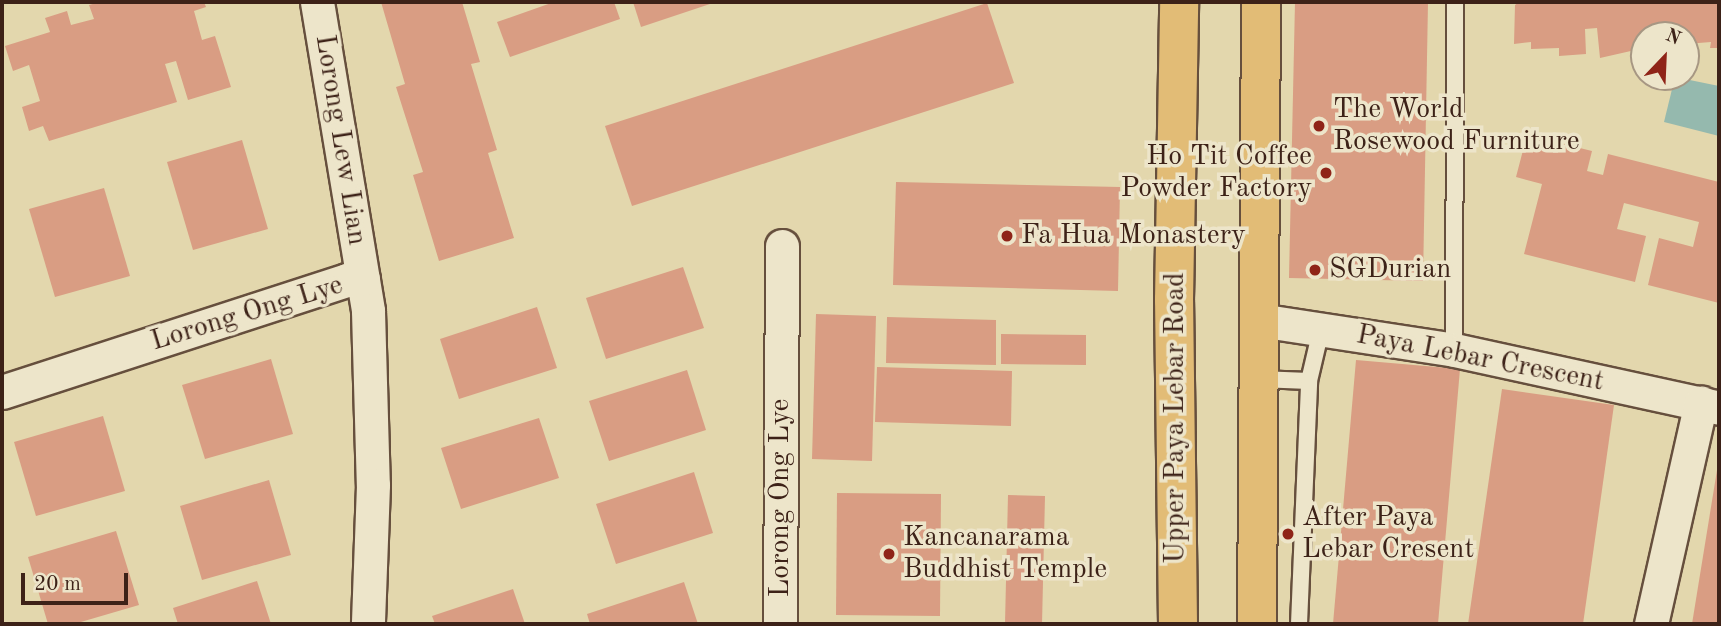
<!DOCTYPE html>
<html>
<head>
<meta charset="utf-8">
<style>
  body { margin:0 }
  #map { position:relative; width:1721px; height:626px; overflow:hidden; background:#e3d7ad; font-family:"Old Standard TT",serif }
  div>[style] { position:absolute }
  .water>* { inset:0; background:#95b9ae }
  .building>* { inset:0; background:#d99d83 }
  .roads { filter:drop-shadow(2px 0 #664f3d) drop-shadow(-2px 0 #664f3d) drop-shadow(0 2px #664f3d) drop-shadow(0 -2px #664f3d) }
  .service>* { height:16px; margin:-8px; padding:0 8px; transform-origin:8px; border-radius:8px; background:#ede5ca }
  .minor>* { height:33px; margin:-16.5px; padding:0 16.5px; transform-origin:16.5px; border-radius:16.5px; background:#ede5ca }
  .primary>* { height:38px; margin:-19px; padding:0 19px; transform-origin:19px; border-radius:19px; background:#e2bc76 }
  .dots>* { width:19px; height:19px; translate:-50% -50%; box-sizing:border-box; border:4px solid #ede5ca; border-radius:50% }
  span { translate:-50% -50%; white-space:nowrap; text-align:center; line-height:1.15; -webkit-text-stroke:7px #ede5ca; paint-order:stroke }
  .poi-label { font-size:28px; color:#3d2218 }
  .left { translate:0 -50%; text-align:left }
  .right { translate:-100% -50%; text-align:right }
  .street-label { font-size:28px; color:#3d2218 }
  .frame { position:absolute; inset:0; border:4px solid #3d2218; pointer-events:none }
  .north { position:absolute; left:1630px; top:21px; width:70px; height:70px; box-sizing:border-box; background:#ede5ca; border:2px solid #a79783; border-radius:50%; rotate:23deg; font-size:19px; font-weight:700; line-height:28px; text-align:center; color:#3d2218 }
  .north::after { content:''; display:block; margin:auto; width:24px; height:32px; background:#8f2418; clip-path:polygon(50% 0,100% 100%,50% 72%,0 100%) }
  .scale { position:absolute; left:21px; top:573px; width:107px; height:32px; box-sizing:border-box; border:4px solid #3d2218; border-top:0; padding-left:9px; font-size:21px; line-height:24px; white-space:nowrap; color:#3d2218; -webkit-text-stroke:5px #ede5ca; paint-order:stroke }
</style>
</head>
<body>
<div id="map">
  <div class="water">
    <div style="clip-path:polygon(1675px 77px,1719px 86px,1719px 136px,1664px 122px)"></div>
  </div>
  <div class="building">
    <div style="clip-path:polygon(100px 2px,204px 2px,206px 7px,194px 11px,202px 40px,215px 36px,231px 87px,188px 100px,176px 61px,165px 64px,177px 102px,49px 141px,43px 126px,29px 131px,22px 107px,40px 101px,29px 65px,13px 71px,5px 46px,50px 32px,45px 18px,67px 11px,71px 25px,94px 19px,89px 5px)"></div>
    <div style="clip-path:polygon(381px 2px,462px 2px,480px 62px,471px 64px,497px 150px,488px 153px,514px 238px,439px 261px,413px 175px,423px 172px,396px 87px,405px 84px)"></div>
    <div style="clip-path:polygon(554px 2px,614px 2px,620px 19px,510px 57px,497px 22px)"></div>
    <div style="clip-path:polygon(633px 2px,716px 2px,641px 27px)"></div>
    <div style="clip-path:polygon(1295px 2px,1428px 2px,1423px 281px,1289px 278px)"></div>
    <div style="clip-path:polygon(1519px 2px,1719px 2px,1719px 48px,1710px 48px,1711px 42px,1686px 44px,1686px 35px,1644px 35px,1644px 48px,1600px 58px,1597px 28px,1585px 29px,1586px 54px,1559px 56px,1559px 48px,1531px 49px,1531px 42px,1514px 44px,1515px 5px)"></div>
    <div style="clip-path:polygon(987px 3px,1014px 83px,632px 206px,605px 126px)"></div>
    <div style="clip-path:polygon(1527px 135px,1592px 151px,1587px 171px,1603px 175px,1608px 154px,1719px 182px,1719px 303px,1648px 285px,1659px 238px,1693px 247px,1699px 222px,1624px 203px,1617px 229px,1646px 236px,1635px 282px,1524px 254px,1542px 184px,1516px 177px)"></div>
    <div style="clip-path:polygon(242px 140px,268px 229px,193px 250px,167px 162px)"></div>
    <div style="clip-path:polygon(896px 182px,1120px 187px,1118px 291px,893px 285px)"></div>
    <div style="clip-path:polygon(104px 188px,130px 276px,55px 297px,29px 209px)"></div>
    <div style="clip-path:polygon(683px 267px,704px 328px,606px 359px,586px 298px)"></div>
    <div style="clip-path:polygon(537px 307px,557px 368px,459px 399px,440px 339px)"></div>
    <div style="clip-path:polygon(816px 314px,876px 316px,872px 461px,812px 459px)"></div>
    <div style="clip-path:polygon(887px 317px,996px 320px,996px 365px,886px 363px)"></div>
    <div style="clip-path:polygon(1001px 334px,1086px 335px,1086px 365px,1001px 364px)"></div>
    <div style="clip-path:polygon(271px 359px,293px 434px,205px 459px,182px 385px)"></div>
    <div style="clip-path:polygon(1356px 360px,1460px 369px,1438px 624px,1333px 624px)"></div>
    <div style="clip-path:polygon(877px 367px,1012px 371px,1011px 426px,875px 422px)"></div>
    <div style="clip-path:polygon(687px 370px,706px 430px,609px 461px,589px 401px)"></div>
    <div style="clip-path:polygon(1502px 389px,1614px 405px,1583px 624px,1468px 624px)"></div>
    <div style="clip-path:polygon(103px 416px,125px 491px,36px 516px,14px 442px)"></div>
    <div style="clip-path:polygon(539px 418px,559px 478px,461px 509px,441px 448px)"></div>
    <div style="clip-path:polygon(1719px 464px,1719px 624px,1692px 624px,1718px 464px)"></div>
    <div style="clip-path:polygon(694px 472px,713px 533px,616px 564px,596px 504px)"></div>
    <div style="clip-path:polygon(269px 480px,291px 555px,202px 580px,180px 506px)"></div>
    <div style="clip-path:polygon(837px 493px,941px 494px,940px 616px,836px 615px)"></div>
    <div style="clip-path:polygon(1008px 495px,1045px 496px,1042px 624px,1005px 624px)"></div>
    <div style="clip-path:polygon(116px 531px,139px 605px,74px 624px,48px 624px,28px 557px)"></div>
    <div style="clip-path:polygon(257px 581px,271px 624px,178px 624px,173px 608px)"></div>
    <div style="clip-path:polygon(684px 582px,698px 624px,590px 624px,587px 614px)"></div>
    <div style="clip-path:polygon(513px 589px,525px 624px,435px 624px,432px 616px)"></div>
  </div>
  <div class="roads">
    <div class="service">
      <div style="left:1454px;top:350px;width:348px;rotate:-89.8deg"></div>
      <div style="left:1259px;top:379px;width:50px;rotate:2.3deg"></div>
      <div style="left:1299px;top:624px;width:243px;rotate:-87.6deg"></div>
      <div style="left:1309px;top:381px;width:52px;rotate:-76.8deg"></div>
    </div>
    <div class="minor">
      <div style="left:317px;top:2px;width:313px;rotate:80.6deg"></div>
      <div style="left:368px;top:311px;width:174px;rotate:88.4deg"></div>
      <div style="left:373px;top:485px;width:139px;rotate:92.1deg"></div>
      <div style="left:1259px;top:320px;width:197px;rotate:8.7deg"></div>
      <div style="left:1454px;top:350px;width:271px;rotate:12.3deg"></div>
      <div style="left:2px;top:392px;width:363px;rotate:-18deg"></div>
      <div style="left:347px;top:280px;width:16px;rotate:-4deg"></div>
      <div style="left:780px;top:624px;width:378px;rotate:-89.7deg"></div>
      <div style="left:1651px;top:624px;width:227px;rotate:-77.3deg"></div>
    </div>
    <div class="primary">
      <div style="left:1178px;top:624px;width:324px;rotate:-90.7deg"></div>
      <div style="left:1174px;top:300px;width:298px;rotate:-89deg"></div>
      <div style="left:1257px;top:624px;width:622px;rotate:-89.63deg"></div>
    </div>
  </div>
  <div class="dots">
    <div style="left:1319px;top:126px;background:#8f2418"></div>
    <div style="left:1326px;top:173px;background:#8f2418"></div>
    <div style="left:1007px;top:236px;background:#8f2418"></div>
    <div style="left:1315px;top:270px;background:#8f2418"></div>
    <div style="left:1288px;top:534px;background:#8f2418"></div>
    <div style="left:889px;top:554px;background:#8f2418"></div>
  </div>
  <div class="poi-label">
    <span class="left" style="left:1333px;top:126px">The World<br>Rosewood Furniture</span>
    <span class="right" style="left:1312px;top:173px">Ho Tit Coffee<br>Powder Factory</span>
    <span class="left" style="left:1021px;top:236px">Fa Hua Monastery</span>
    <span class="left" style="left:1329px;top:270px">SGDurian</span>
    <span class="left" style="left:1302px;top:534px">After Paya<br>Lebar Cresent</span>
    <span class="left" style="left:903px;top:554px">Kancanarama<br>Buddhist Temple</span>
  </div>
  <div class="street-label">
    <span style="left:340px;top:140px;rotate:81deg">Lorong Lew Lian</span>
    <span style="left:247px;top:314px;rotate:-17deg">Lorong Ong Lye</span>
    <span style="left:1480px;top:359px;rotate:11deg">Paya Lebar Crescent</span>
    <span style="left:1176px;top:418px;rotate:-90deg">Upper Paya Lebar Road</span>
    <span style="left:781px;top:498px;rotate:-90deg">Lorong Ong Lye</span>
  </div>
  <div class="frame"></div>
  <div class="north">N</div>
  <div class="scale">20 m</div>
</div>
</body>
</html>
